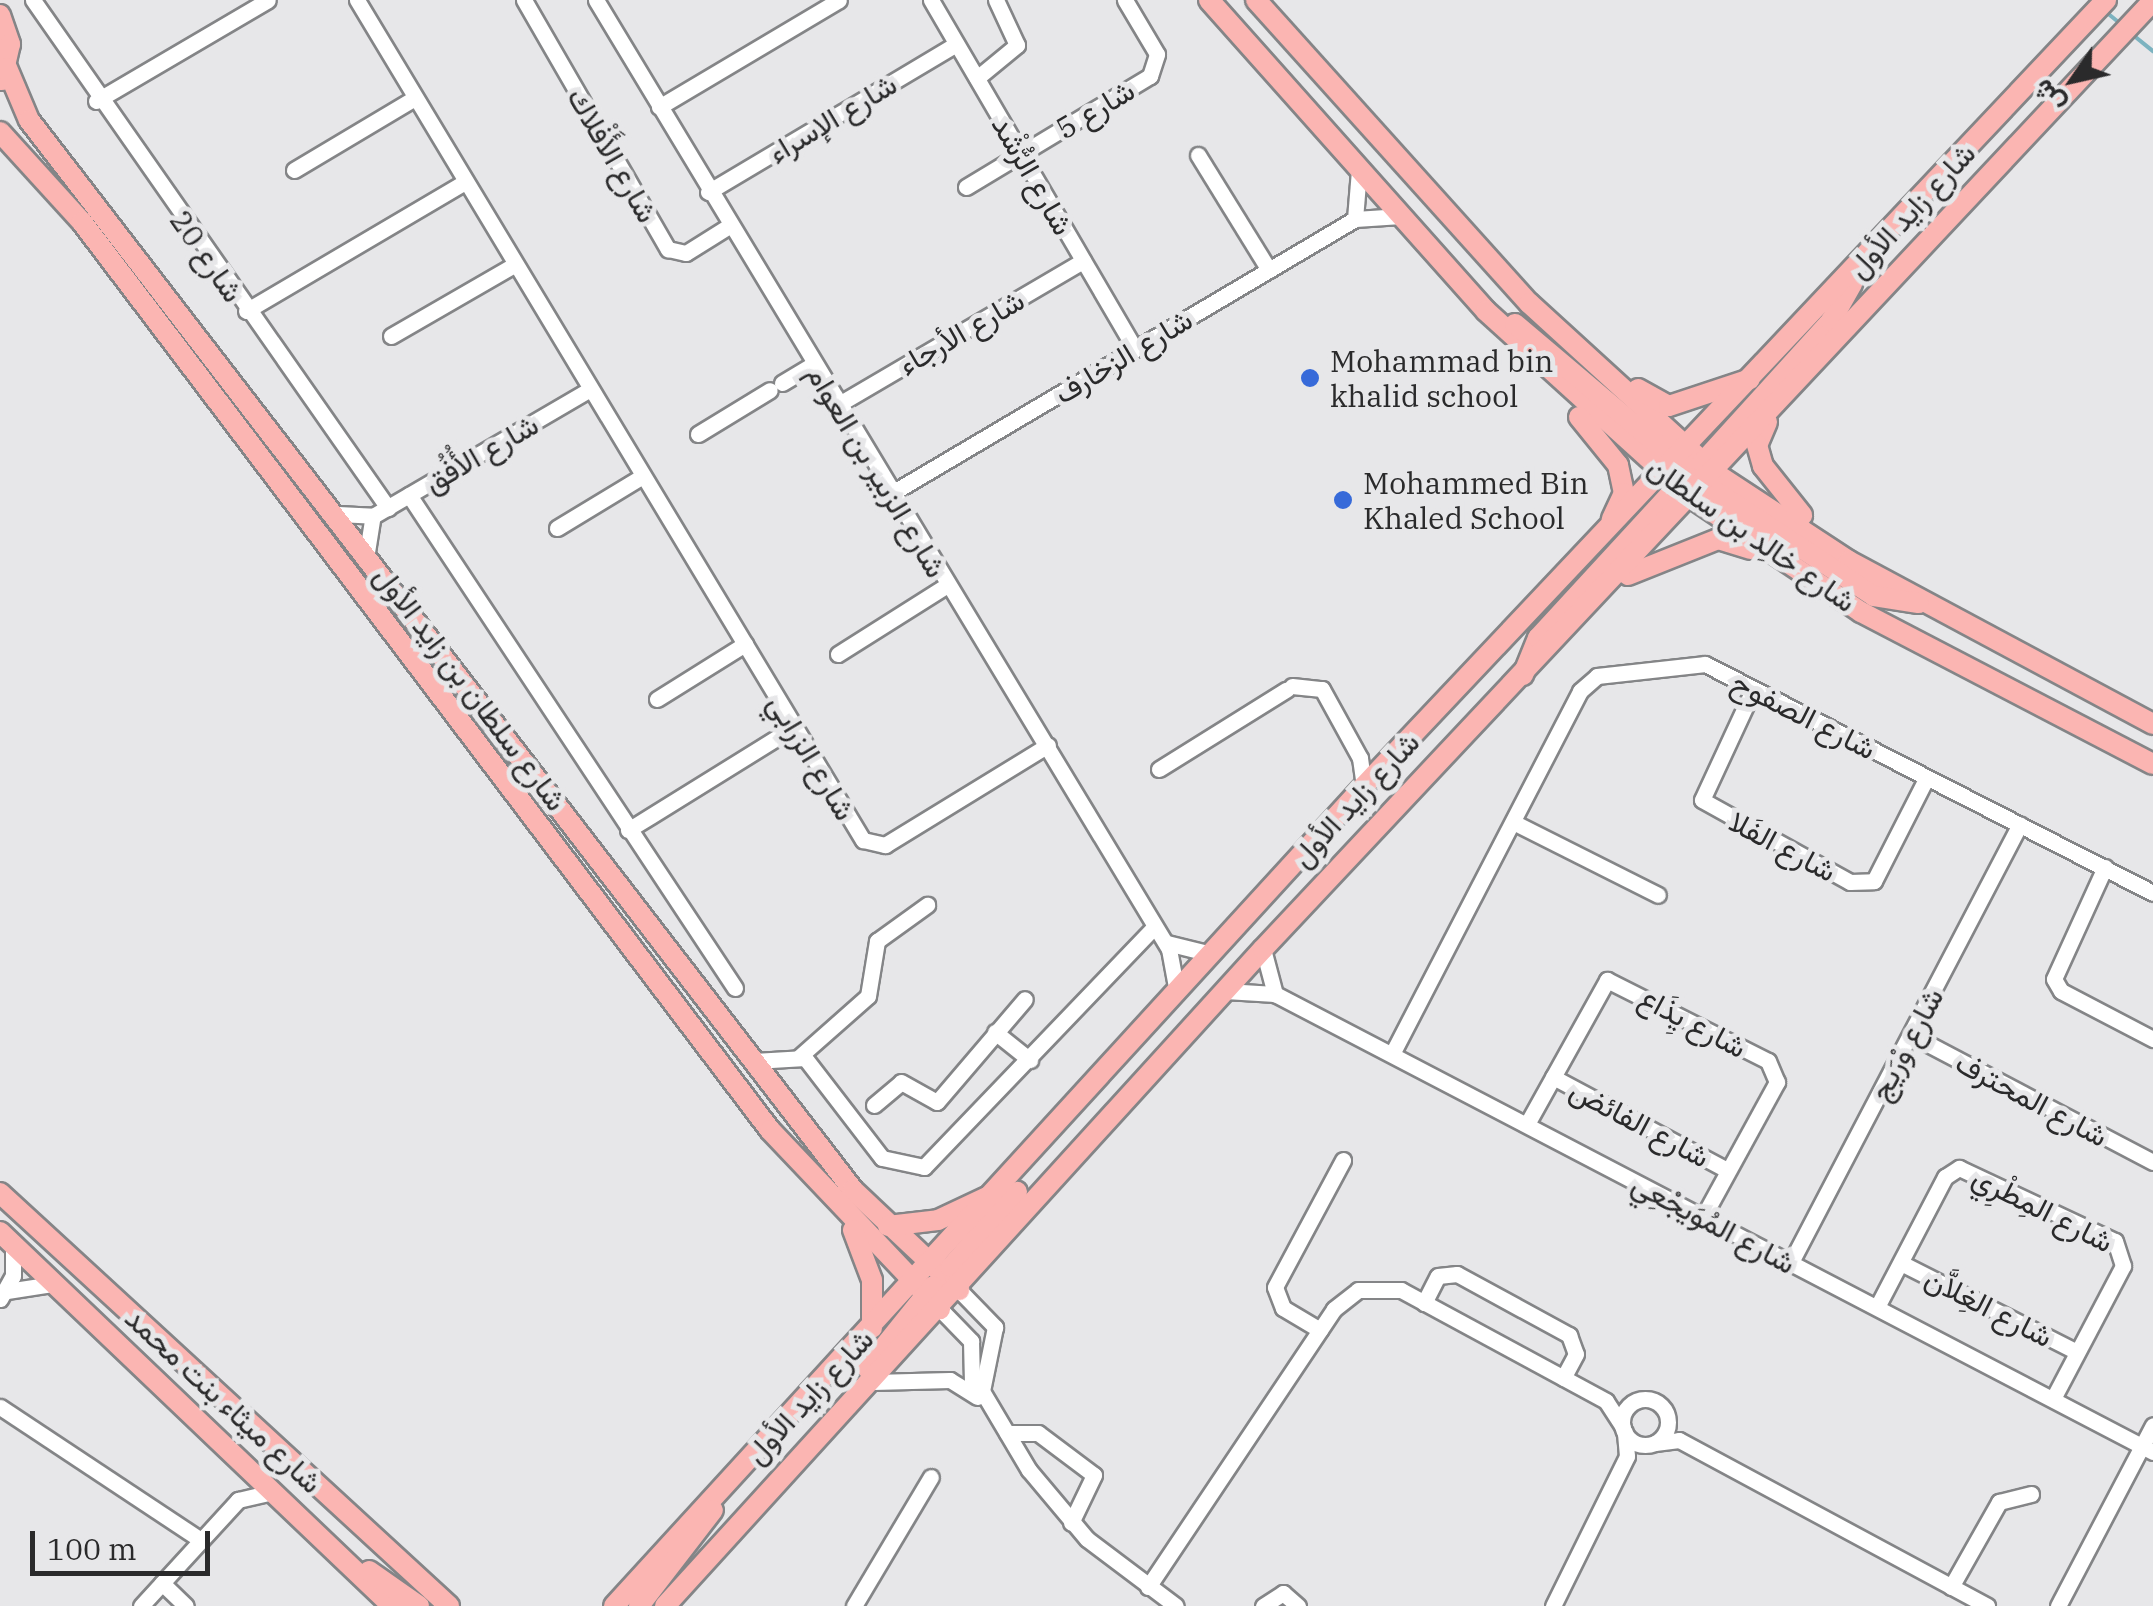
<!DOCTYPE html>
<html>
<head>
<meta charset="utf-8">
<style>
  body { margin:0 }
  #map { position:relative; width:2153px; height:1606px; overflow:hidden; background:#e7e7e9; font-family:"IBM Plex Serif",Vazirmatn,serif }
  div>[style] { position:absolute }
  .stream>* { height:4px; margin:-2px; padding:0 2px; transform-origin:2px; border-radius:2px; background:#7cb3c0 }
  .roads { filter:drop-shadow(2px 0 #848587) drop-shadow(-2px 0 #848587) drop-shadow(0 2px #848587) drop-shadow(0 -2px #848587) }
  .minor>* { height:15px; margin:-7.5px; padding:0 7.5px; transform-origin:7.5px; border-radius:7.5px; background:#fff }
  .minor>.ring { margin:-7.5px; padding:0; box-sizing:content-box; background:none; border:15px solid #fff; border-radius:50% }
  .major>* { height:20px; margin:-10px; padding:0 10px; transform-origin:10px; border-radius:10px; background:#fbb5b2 }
  .dots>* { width:28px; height:28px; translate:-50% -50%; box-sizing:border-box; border:5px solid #e7e7e9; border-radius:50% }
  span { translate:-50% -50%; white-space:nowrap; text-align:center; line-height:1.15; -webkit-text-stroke:10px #e7e7e9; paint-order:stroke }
  .street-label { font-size:30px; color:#2a2a2b }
  .poi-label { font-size:30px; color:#2a2a2b }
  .left { translate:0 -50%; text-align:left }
  .north { position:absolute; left:2023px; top:30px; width:100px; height:100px; -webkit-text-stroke:8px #e7e7e9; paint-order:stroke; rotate:236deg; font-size:28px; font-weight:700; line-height:40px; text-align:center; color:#2a2a2b }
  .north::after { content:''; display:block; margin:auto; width:35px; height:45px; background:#2a2a2b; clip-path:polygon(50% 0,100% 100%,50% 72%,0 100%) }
  .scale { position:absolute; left:30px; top:1531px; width:180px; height:45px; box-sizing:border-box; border:5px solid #2a2a2b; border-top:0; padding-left:12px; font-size:30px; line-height:35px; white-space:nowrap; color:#2a2a2b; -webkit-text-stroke:8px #e7e7e9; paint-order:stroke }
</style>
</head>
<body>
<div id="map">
  <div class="stream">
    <div style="left:2106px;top:12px;width:21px;rotate:39deg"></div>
    <div style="left:2133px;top:35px;width:26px;rotate:39deg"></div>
  </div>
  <div class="roads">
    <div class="minor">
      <div style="left:33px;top:0;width:620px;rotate:55.05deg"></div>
      <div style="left:357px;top:0;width:981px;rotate:58.94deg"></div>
      <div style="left:863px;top:840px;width:23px;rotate:13deg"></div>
      <div style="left:885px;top:845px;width:191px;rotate:-31.5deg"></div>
      <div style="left:524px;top:0;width:288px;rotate:60deg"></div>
      <div style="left:668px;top:249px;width:18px;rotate:13deg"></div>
      <div style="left:686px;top:253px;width:51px;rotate:-32.1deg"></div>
      <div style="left:596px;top:0;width:1109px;rotate:58.88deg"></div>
      <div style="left:1169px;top:949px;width:44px;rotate:79.5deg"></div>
      <div style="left:931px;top:0;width:404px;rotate:59.7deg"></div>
      <div style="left:977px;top:78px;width:52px;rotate:-39.5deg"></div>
      <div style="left:1017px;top:45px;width:50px;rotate:-115deg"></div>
      <div style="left:96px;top:101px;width:199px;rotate:-30.4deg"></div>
      <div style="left:659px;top:107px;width:209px;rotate:-30.7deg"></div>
      <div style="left:1198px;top:155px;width:135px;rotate:58.3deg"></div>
      <div style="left:294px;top:170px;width:141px;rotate:-30.8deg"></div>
      <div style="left:966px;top:187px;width:215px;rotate:-31.1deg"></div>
      <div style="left:1150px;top:76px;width:23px;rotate:-72deg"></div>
      <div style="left:1157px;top:54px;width:63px;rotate:-120.7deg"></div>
      <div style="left:708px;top:192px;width:289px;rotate:-30.8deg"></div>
      <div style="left:1355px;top:219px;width:49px;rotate:-85.3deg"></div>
      <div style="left:246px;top:311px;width:254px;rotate:-30.5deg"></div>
      <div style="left:391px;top:336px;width:142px;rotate:-30deg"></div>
      <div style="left:782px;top:383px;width:35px;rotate:-31deg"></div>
      <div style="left:839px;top:404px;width:283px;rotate:-30.4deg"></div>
      <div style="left:698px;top:434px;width:84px;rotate:-31.4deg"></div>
      <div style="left:892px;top:493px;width:538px;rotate:-30.62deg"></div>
      <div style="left:1355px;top:219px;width:46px;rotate:-3.7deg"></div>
      <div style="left:409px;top:495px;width:591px;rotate:56.53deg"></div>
      <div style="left:338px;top:514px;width:35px;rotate:3deg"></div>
      <div style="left:373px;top:516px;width:251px;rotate:-30.3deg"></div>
      <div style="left:557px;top:528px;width:100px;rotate:-31.2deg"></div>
      <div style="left:367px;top:552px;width:36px;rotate:-81deg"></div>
      <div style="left:838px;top:654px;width:129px;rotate:-32.3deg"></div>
      <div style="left:1292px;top:686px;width:30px;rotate:6deg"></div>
      <div style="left:1322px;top:689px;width:79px;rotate:61.2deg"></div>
      <div style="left:1360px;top:758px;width:28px;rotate:82deg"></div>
      <div style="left:1753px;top:690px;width:121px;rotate:114.9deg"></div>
      <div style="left:1702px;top:800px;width:169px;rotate:29deg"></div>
      <div style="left:1850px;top:882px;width:24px;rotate:-2deg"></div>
      <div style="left:1874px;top:881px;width:114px;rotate:-63deg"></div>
      <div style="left:657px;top:699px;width:104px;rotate:-32deg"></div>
      <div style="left:1159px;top:769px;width:150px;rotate:-31.9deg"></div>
      <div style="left:1513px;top:822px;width:162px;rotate:26.7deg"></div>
      <div style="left:628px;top:830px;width:195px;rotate:-31.8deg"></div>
      <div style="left:2105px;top:867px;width:123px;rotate:114.5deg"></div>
      <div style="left:2054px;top:979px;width:14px;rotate:60deg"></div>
      <div style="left:2061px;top:991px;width:104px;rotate:27.6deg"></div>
      <div style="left:1167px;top:943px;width:45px;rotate:14deg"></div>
      <div style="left:1263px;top:949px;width:47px;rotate:75.1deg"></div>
      <div style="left:1225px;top:991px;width:50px;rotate:3.4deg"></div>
      <div style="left:1275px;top:994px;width:990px;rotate:27.55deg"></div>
      <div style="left:995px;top:1032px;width:45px;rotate:38.7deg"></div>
      <div style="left:1911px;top:1035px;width:273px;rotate:27.7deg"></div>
      <div style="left:1392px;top:1054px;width:409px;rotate:-62.6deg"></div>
      <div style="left:1580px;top:691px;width:23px;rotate:-41deg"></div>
      <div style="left:1597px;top:676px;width:109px;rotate:-6.3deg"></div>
      <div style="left:1705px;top:664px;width:503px;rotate:27.07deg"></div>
      <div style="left:799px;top:1057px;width:92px;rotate:-41.5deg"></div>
      <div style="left:868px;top:996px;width:56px;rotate:-80.7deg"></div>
      <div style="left:877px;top:941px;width:62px;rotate:-35.8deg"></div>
      <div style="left:754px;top:1061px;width:51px;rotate:-3.4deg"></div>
      <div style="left:805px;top:1058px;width:126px;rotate:52.4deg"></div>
      <div style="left:882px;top:1158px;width:43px;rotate:12.1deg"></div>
      <div style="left:924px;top:1167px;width:332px;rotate:-46.2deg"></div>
      <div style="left:1553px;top:1077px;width:197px;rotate:28.1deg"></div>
      <div style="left:874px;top:1105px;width:35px;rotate:-40deg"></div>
      <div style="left:901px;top:1082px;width:41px;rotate:29.1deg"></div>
      <div style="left:937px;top:1102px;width:135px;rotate:-49.5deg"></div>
      <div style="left:1527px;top:1124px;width:165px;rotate:-60.9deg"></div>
      <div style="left:1607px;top:980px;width:180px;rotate:26.7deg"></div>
      <div style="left:1768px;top:1061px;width:23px;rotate:67deg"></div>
      <div style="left:1777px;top:1082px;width:154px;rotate:118.7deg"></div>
      <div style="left:1901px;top:1263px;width:197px;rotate:26.8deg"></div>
      <div style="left:1790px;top:1264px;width:496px;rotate:-62.4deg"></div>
      <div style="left:959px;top:1290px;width:52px;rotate:45.8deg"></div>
      <div style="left:995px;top:1327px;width:65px;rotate:101.5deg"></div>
      <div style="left:982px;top:1391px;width:92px;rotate:59.3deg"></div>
      <div style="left:1029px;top:1470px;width:90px;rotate:50deg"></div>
      <div style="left:1087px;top:1539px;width:111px;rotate:37deg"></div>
      <div style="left:7px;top:1291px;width:47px;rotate:-8.7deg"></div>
      <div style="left:0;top:1299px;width:26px;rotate:-61deg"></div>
      <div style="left:13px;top:1276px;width:32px;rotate:-90deg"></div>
      <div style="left:1424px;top:1303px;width:30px;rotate:-63deg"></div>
      <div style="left:1438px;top:1276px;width:19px;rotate:-6deg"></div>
      <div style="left:1457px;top:1274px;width:128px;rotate:28.6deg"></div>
      <div style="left:1569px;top:1335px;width:20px;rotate:70deg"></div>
      <div style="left:1576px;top:1354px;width:27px;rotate:118deg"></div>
      <div style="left:1877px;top:1307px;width:147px;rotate:-62.4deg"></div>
      <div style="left:1945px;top:1177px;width:17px;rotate:-33deg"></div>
      <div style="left:1959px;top:1168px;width:172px;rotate:25.1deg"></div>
      <div style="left:2115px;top:1241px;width:26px;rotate:72deg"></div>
      <div style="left:2123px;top:1266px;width:150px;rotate:117.8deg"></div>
      <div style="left:940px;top:1309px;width:45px;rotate:45.9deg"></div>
      <div style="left:971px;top:1341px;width:40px;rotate:88.6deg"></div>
      <div style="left:1320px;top:1330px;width:43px;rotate:-149.3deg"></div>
      <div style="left:1283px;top:1308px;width:22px;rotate:-111deg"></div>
      <div style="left:1275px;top:1287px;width:144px;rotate:-61.8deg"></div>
      <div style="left:873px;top:1382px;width:77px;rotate:-1.5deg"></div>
      <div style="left:950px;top:1380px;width:32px;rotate:32deg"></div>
      <div class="ring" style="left:1622px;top:1399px;width:31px;height:31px"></div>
      <div style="left:0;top:1407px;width:241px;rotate:33.5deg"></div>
      <div style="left:1007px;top:1433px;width:31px"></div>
      <div style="left:1038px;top:1433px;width:70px;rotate:36.9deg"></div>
      <div style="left:1094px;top:1475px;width:53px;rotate:115.6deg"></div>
      <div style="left:1655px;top:1443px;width:24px;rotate:-7deg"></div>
      <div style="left:1679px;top:1440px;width:350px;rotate:28.3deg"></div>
      <div style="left:162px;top:1583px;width:33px;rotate:44deg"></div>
      <div style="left:1148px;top:1587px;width:334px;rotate:-56.2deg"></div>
      <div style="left:1334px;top:1309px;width:31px;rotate:-38deg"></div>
      <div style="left:1358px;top:1290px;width:43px"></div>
      <div style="left:1401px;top:1290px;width:233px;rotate:28.4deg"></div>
      <div style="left:1606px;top:1401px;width:31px;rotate:57deg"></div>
      <div style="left:1951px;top:1587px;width:98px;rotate:-60.5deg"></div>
      <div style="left:1999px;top:1502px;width:33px;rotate:-14deg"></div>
      <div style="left:141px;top:1606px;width:144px;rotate:-47.5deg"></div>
      <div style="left:238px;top:1500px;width:37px;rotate:-13deg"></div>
      <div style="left:854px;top:1606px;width:150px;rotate:-59.2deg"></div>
      <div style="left:1263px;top:1606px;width:24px;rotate:-33deg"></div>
      <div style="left:1283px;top:1593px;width:20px;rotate:41deg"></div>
      <div style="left:1553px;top:1606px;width:167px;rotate:-63.7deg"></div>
      <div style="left:1627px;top:1456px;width:24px;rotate:-95deg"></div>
      <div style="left:2058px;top:1606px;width:204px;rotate:-62.3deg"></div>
    </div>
    <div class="major">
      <div style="left:1209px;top:0;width:416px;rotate:48.3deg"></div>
      <div style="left:1486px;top:311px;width:278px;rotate:42.2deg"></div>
      <div style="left:1692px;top:498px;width:204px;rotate:34deg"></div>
      <div style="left:1861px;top:612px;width:329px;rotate:27.5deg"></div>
      <div style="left:1256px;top:0;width:408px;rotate:48deg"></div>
      <div style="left:1529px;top:303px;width:252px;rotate:42.4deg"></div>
      <div style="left:1715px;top:473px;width:160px;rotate:33.3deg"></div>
      <div style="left:1849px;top:561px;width:345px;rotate:28.2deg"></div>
      <div style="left:0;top:15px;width:31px;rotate:71deg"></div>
      <div style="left:10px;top:44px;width:37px;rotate:103deg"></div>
      <div style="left:7px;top:68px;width:56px;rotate:67.1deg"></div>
      <div style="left:29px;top:120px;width:1351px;rotate:52.4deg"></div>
      <div style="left:853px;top:1190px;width:146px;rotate:43.3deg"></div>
      <div style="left:0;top:132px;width:122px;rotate:47.7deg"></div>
      <div style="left:82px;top:222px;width:1139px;rotate:52.85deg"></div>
      <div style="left:770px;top:1130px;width:247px;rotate:46.5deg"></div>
      <div style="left:1515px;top:324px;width:221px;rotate:40.2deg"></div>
      <div style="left:1638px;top:389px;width:35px;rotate:29deg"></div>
      <div style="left:1669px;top:406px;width:85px;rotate:-18.4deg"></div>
      <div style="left:1579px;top:417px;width:62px;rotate:50.9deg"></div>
      <div style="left:1618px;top:465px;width:29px;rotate:78deg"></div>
      <div style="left:1624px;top:493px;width:29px;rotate:115deg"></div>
      <div style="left:1767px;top:422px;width:25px;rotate:113deg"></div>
      <div style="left:1757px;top:445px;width:22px;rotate:74deg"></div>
      <div style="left:1763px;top:466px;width:63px;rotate:51.5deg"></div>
      <div style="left:1694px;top:472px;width:204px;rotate:-47.8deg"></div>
      <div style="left:1831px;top:321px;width:43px;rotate:-60.4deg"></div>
      <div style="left:1663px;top:475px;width:34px;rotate:7deg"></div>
      <div style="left:1697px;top:479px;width:212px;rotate:33.5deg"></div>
      <div style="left:1874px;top:596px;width:45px;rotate:9deg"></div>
      <div style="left:1628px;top:575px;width:97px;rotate:-21.8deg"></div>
      <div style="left:1718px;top:539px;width:34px;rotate:17deg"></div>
      <div style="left:1523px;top:675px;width:40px;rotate:-68deg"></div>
      <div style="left:1538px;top:638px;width:216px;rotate:-47.4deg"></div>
      <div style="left:0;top:1193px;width:610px;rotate:42.61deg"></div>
      <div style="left:888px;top:1226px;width:50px;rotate:-6.8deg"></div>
      <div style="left:938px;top:1220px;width:54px;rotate:-25.1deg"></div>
      <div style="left:853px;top:1230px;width:53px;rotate:69.2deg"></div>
      <div style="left:872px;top:1280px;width:48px;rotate:90deg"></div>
      <div style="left:0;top:1232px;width:542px;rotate:43.65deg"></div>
      <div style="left:959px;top:1285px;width:20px;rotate:-114deg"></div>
      <div style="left:951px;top:1267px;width:100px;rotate:-48.7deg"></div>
      <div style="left:867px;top:1368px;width:105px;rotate:-51.2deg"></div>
      <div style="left:369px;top:1571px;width:61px;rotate:35deg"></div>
      <div style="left:614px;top:1606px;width:1111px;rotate:-47.55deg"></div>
      <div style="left:1364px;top:786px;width:1081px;rotate:-46.65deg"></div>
      <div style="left:639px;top:1606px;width:121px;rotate:-52.4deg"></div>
      <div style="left:665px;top:1606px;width:888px;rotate:-47.69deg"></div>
      <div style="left:1263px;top:949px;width:1300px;rotate:-46.81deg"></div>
    </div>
  </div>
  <div class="dots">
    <div style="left:1310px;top:378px;background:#376ad9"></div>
    <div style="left:1343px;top:500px;background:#376ad9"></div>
  </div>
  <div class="street-label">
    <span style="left:1095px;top:109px;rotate:-31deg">شارع 5</span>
    <span style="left:832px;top:118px;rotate:-31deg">شارع الإسراء</span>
    <span style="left:613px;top:155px;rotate:60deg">شارع الأَفْلاك</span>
    <span style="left:1033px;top:175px;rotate:60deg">شارع الرُّشْد</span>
    <span style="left:1911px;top:210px;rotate:-47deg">شارع زايد الأول</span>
    <span style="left:207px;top:256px;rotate:55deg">شارع 20</span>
    <span style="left:961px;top:332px;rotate:-30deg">شارع الأرجاء</span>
    <span style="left:1123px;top:356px;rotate:-31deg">شارع الزخارف</span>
    <span style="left:481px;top:453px;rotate:-30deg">شارع الأُفُق</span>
    <span style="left:877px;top:471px;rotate:59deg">شارع الزبير بن العوام</span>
    <span style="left:1752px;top:534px;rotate:35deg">شارع خالِد بن سلطان</span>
    <span style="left:471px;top:688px;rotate:53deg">شارع سلطان بن زايد الأول</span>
    <span style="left:1804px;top:715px;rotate:27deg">شارع الصفوح</span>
    <span style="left:812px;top:757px;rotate:59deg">شارع الزرابي</span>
    <span style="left:1355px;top:799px;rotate:-47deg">شارع زايد الأول</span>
    <span style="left:1783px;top:846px;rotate:28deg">شارع الفَلا</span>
    <span style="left:1693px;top:1022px;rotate:28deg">شارع يِذَاع</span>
    <span style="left:1906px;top:1044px;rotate:-62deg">شارع وْرَيج</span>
    <span style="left:2032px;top:1099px;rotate:28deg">شارع المحترف</span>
    <span style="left:1640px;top:1123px;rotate:28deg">شارع الفائض</span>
    <span style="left:2043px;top:1209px;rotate:27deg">شارع المِطْرِي</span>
    <span style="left:1714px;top:1223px;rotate:28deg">شارع المُوَيجْعِي</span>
    <span style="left:1989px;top:1307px;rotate:27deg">شارع الغِلاَّن</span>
    <span style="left:809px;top:1396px;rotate:-47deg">شارع زايد الأول</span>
    <span style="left:224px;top:1400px;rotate:43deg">شارع ميثاء بنت محمد</span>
  </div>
  <div class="poi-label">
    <span class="left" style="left:1330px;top:378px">Mohammad bin<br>khalid school</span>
    <span class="left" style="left:1363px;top:500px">Mohammed Bin<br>Khaled School</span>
  </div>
  <div class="north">ش</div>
  <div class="scale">100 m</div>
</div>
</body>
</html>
